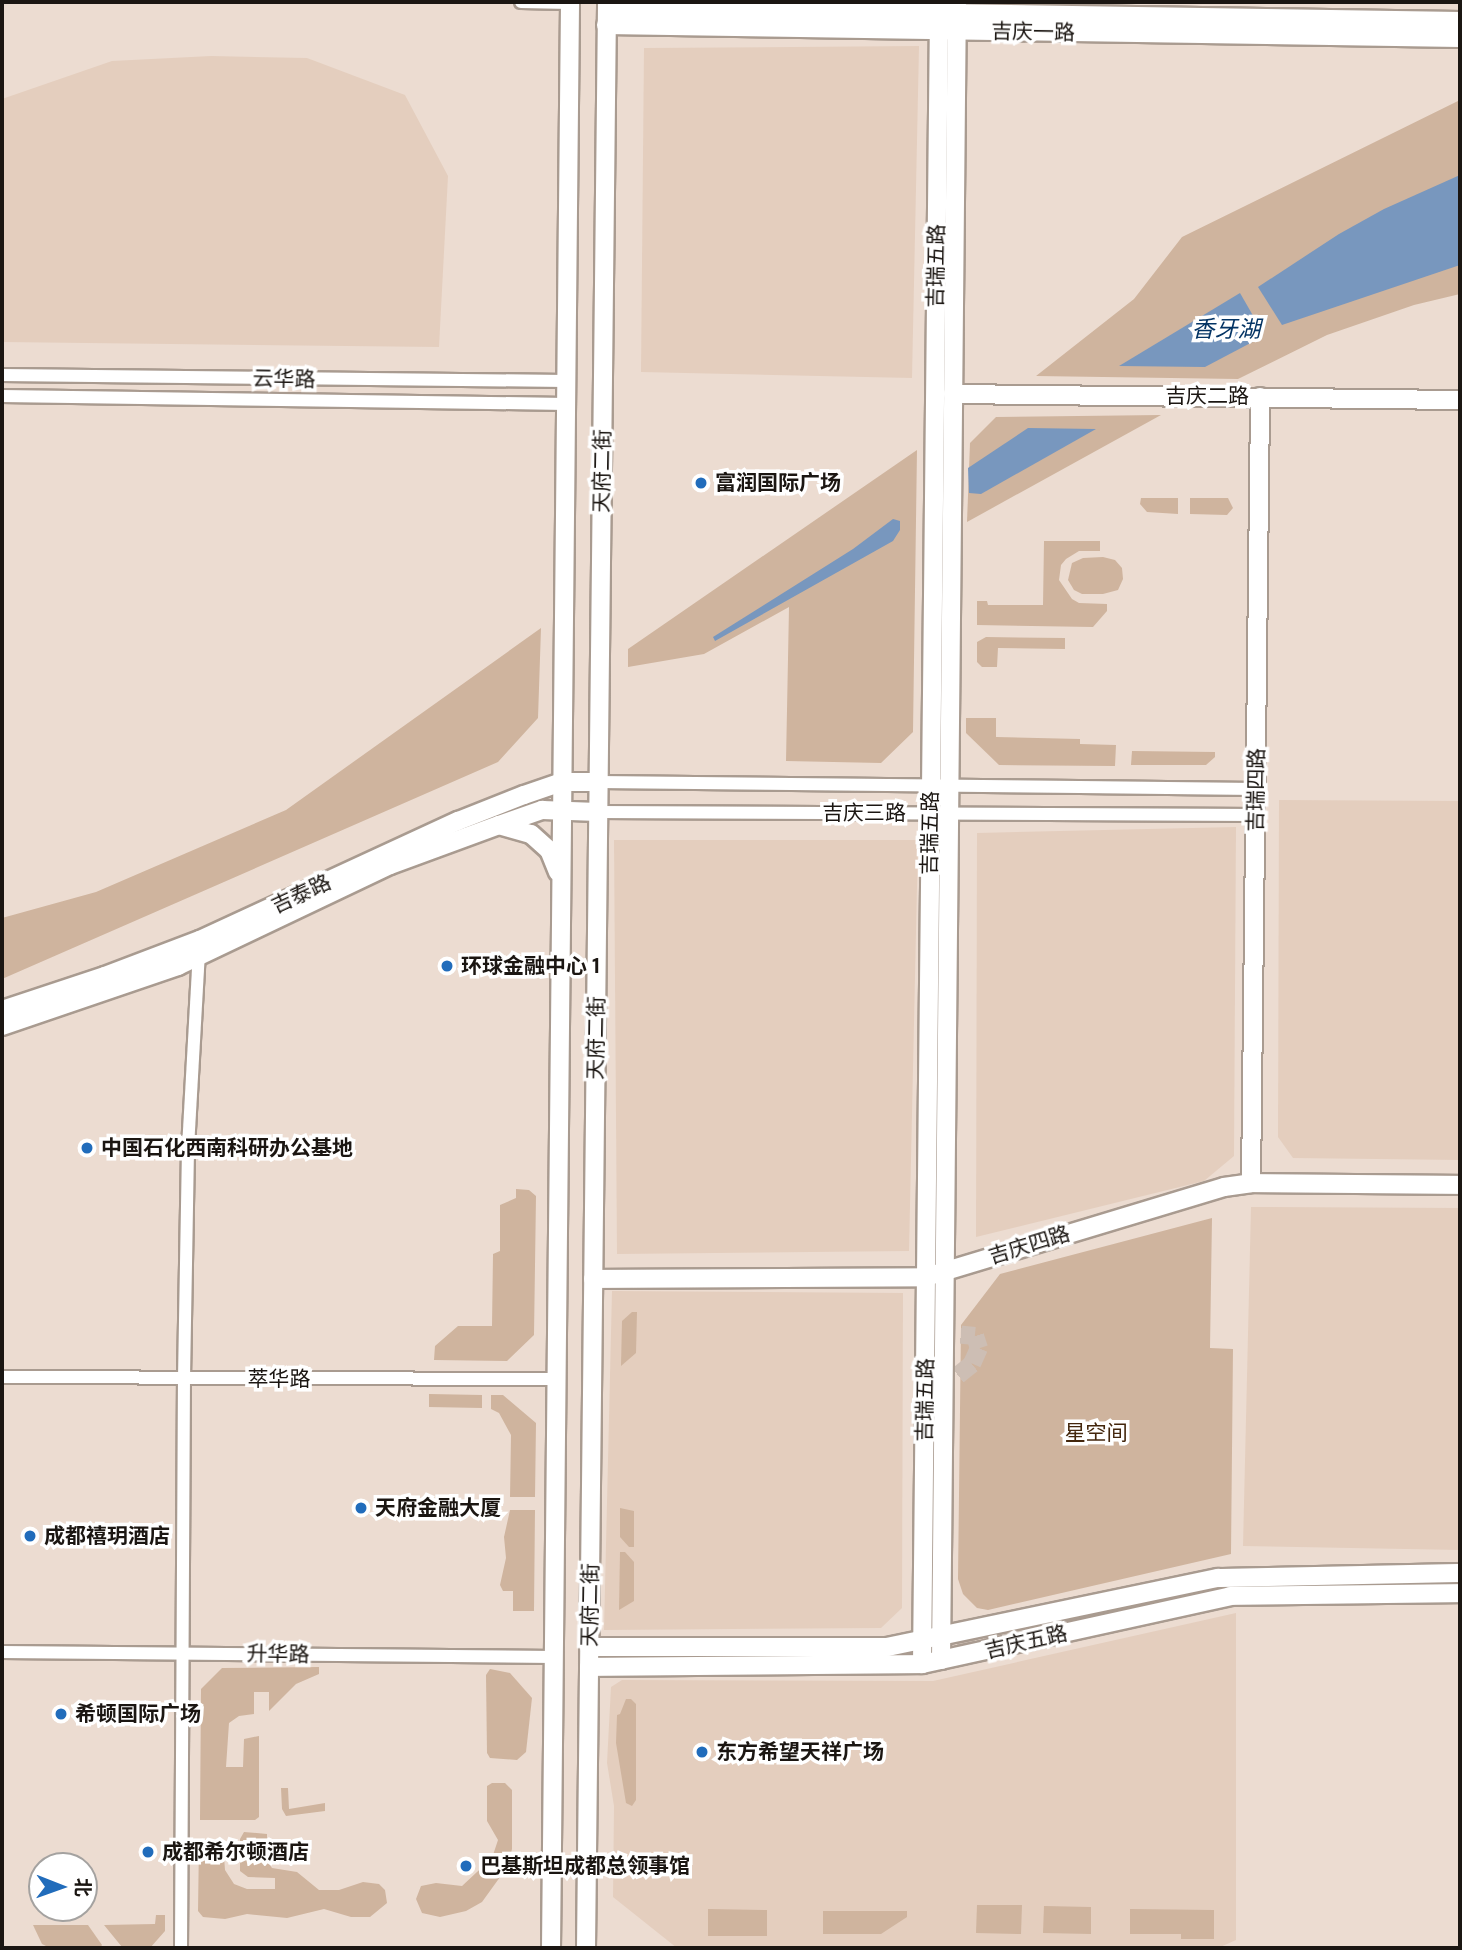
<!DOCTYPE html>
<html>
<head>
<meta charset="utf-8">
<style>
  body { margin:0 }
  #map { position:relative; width:1462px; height:1950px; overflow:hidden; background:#ecdcd1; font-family:"DM Sans","Noto Sans SC",sans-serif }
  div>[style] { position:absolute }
  .built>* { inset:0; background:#e4cebe }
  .green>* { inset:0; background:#cfb49e }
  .water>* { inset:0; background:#7897be }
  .secondary-tunnel>* { height:18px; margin-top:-9px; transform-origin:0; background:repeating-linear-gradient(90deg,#cdbeb4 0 18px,transparent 0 27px) }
  .roads { filter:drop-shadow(2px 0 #a99b90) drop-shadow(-2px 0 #a99b90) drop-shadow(0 2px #a99b90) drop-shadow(0 -2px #a99b90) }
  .street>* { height:12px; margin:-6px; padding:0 6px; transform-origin:6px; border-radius:6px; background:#fff }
  .secondary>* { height:18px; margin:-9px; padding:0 9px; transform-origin:9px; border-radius:9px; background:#fff }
  .dots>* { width:19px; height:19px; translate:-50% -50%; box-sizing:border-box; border:4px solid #fff; border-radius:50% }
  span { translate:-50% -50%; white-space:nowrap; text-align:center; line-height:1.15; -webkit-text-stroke:7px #fff; paint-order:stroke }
  .street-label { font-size:21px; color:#1b1612 }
  .poi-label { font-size:21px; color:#1b1612; font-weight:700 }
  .left { translate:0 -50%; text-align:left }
  .park-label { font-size:21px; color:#43260c }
  .water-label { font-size:23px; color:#043464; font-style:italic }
  .frame { position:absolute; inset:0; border:4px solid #1b1612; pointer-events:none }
  .north { position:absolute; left:28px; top:1852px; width:70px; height:70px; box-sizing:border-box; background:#fff; border:2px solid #a4a2a0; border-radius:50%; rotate:91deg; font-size:19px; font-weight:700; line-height:28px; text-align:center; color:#1b1612 }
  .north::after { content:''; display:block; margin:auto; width:24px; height:32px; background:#216cbb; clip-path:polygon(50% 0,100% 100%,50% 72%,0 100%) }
</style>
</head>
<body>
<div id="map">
  <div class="built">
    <div style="clip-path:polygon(919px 46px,912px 378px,641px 372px,644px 48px)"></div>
    <div style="clip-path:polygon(211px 56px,307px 58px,405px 95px,448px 176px,439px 347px,2px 342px,2px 99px,112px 61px)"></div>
    <div style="clip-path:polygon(1279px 800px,1460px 801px,1460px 1160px,1293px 1158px,1278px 1137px)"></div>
    <div style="clip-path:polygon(1236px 827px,1234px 1156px,1204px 1181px,976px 1237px,977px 833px)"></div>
    <div style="clip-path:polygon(614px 840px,918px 840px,909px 1251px,617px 1254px)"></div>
    <div style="clip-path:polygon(1251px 1207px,1460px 1208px,1460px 1550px,1243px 1546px)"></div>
    <div style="clip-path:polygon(612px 1291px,903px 1293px,902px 1608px,881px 1628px,604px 1630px)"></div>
    <div style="clip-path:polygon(1236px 1613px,1236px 1940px,1218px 1948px,677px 1948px,613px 1897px,614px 1806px,607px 1763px,611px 1687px,622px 1680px,933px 1681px)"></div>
  </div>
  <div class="green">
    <div style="clip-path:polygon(1460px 100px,1460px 294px,1414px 305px,1327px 335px,1238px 379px,1036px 376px,1134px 299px,1182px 237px)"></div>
    <div style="clip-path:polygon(1161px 415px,967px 522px,970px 443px,996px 417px)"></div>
    <div style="clip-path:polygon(917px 450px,913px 732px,881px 763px,786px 761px,789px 607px,704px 654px,628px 667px,628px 649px)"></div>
    <div style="clip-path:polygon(1141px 498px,1178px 498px,1178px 514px,1147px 512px,1140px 504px)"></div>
    <div style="clip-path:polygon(1190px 498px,1228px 498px,1233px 508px,1227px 515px,1190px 514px)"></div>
    <div style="clip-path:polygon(1044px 541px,1100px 541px,1100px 551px,1079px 551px,1066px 559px,1061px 565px,1059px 580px,1072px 599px,1079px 603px,1107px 604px,1107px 611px,1093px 627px,977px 625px,977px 601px,987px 601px,988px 605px,1043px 605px)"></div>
    <div style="clip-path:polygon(1103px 557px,1115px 560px,1122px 568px,1123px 579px,1118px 590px,1103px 594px,1082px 594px,1074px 590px,1068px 580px,1072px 563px,1083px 558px)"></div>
    <div style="clip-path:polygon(541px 628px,538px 718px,498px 762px,2px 979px,2px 918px,96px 892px,286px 810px)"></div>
    <div style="clip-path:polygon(986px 637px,1065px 638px,1065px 649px,998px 648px,997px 667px,982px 667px,977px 662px,977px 642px)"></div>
    <div style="clip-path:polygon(966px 718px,996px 718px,996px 737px,1080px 739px,1080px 744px,1116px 745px,1115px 766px,999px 765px,966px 733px)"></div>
    <div style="clip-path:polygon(1132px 751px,1215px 752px,1215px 757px,1206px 765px,1131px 765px)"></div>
    <div style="clip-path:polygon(516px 1189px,529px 1190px,536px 1196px,534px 1335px,507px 1361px,434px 1360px,435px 1346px,458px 1326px,492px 1326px,493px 1254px,500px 1251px,500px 1205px,516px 1198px)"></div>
    <div style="clip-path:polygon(1212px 1218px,1210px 1348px,1233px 1349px,1231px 1554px,988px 1610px,977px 1608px,963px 1594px,958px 1579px,961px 1325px,1000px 1274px)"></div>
    <div style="clip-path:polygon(632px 1312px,637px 1312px,636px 1353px,621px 1366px,622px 1321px)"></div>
    <div style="clip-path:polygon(429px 1394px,482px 1395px,482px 1408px,429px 1407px)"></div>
    <div style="clip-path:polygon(491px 1395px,503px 1395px,536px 1423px,535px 1497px,510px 1497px,511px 1435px,499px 1413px,491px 1409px)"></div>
    <div style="clip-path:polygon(620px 1508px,634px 1511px,634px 1547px,629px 1547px,620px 1537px)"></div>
    <div style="clip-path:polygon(510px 1510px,535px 1510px,534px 1611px,513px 1611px,513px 1591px,503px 1591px,500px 1585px,506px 1558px,504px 1537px)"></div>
    <div style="clip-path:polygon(620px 1552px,625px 1552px,634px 1562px,634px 1601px,619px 1610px)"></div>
    <div style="clip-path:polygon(319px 1667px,319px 1674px,296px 1684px,269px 1711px,269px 1692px,254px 1692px,254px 1714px,239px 1716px,229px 1723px,226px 1767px,243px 1767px,244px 1739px,259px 1736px,259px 1817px,255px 1820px,200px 1820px,201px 1689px,222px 1668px)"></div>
    <div style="clip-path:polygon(490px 1669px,510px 1673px,532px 1698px,526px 1752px,517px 1760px,490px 1758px,487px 1753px,486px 1675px)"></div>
    <div style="clip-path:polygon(626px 1699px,631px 1699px,636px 1704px,636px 1800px,632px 1806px,626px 1803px,616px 1743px,617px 1715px,620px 1714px)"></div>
    <div style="clip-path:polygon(492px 1783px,505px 1783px,512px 1790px,512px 1849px,508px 1866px,482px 1902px,466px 1911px,440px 1917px,422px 1913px,416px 1899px,421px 1886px,436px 1883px,462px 1886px,492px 1858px,498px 1840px,487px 1821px,487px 1786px)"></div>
    <div style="clip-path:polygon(281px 1788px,288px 1788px,289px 1809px,325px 1803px,325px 1811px,286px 1816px,282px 1809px)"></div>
    <div style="clip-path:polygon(244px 1832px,267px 1834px,267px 1861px,272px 1868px,297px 1872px,319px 1890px,339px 1890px,363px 1882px,379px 1884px,385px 1890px,387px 1903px,370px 1917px,351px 1917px,324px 1909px,287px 1918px,247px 1914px,225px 1919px,203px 1917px,198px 1911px,199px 1842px,204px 1839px,223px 1843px,225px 1870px,234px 1884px,247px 1889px,275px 1889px,275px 1878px,248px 1877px,240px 1871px,240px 1839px)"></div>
    <div style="clip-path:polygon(977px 1905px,1022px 1905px,1021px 1934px,976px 1933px)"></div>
    <div style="clip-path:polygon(1044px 1906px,1091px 1907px,1091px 1934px,1043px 1933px)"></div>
    <div style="clip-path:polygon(708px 1909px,767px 1910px,767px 1936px,708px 1936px)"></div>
    <div style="clip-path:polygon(1130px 1909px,1214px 1910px,1214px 1939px,1181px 1939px,1181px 1934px,1130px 1934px)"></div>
    <div style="clip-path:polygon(823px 1911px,907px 1911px,907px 1917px,881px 1934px,823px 1934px)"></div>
    <div style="clip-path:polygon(156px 1915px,165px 1915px,165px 1931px,150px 1948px,122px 1947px,104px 1925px,155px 1924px)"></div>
    <div style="clip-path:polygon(33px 1925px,88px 1925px,102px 1945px,100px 1948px,50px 1948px,42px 1944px)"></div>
  </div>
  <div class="water">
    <div style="clip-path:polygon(1460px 175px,1460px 265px,1282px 325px,1258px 287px,1339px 234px,1384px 209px)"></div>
    <div style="clip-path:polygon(1240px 293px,1259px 326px,1260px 338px,1205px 367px,1119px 366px)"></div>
    <div style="clip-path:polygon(1028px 428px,1096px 429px,981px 494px,969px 493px,968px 468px)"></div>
    <div style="clip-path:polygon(893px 519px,900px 521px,900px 530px,893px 541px,715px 641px,713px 637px,853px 549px)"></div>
  </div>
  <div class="secondary-tunnel">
    <div style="left:934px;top:1332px;width:41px;rotate:5.6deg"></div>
    <div style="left:975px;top:1336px;width:13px;rotate:72deg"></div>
    <div style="left:979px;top:1348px;width:17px;rotate:114deg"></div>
    <div style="left:972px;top:1364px;width:22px;rotate:141deg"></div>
    <div style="left:1336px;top:1584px;width:124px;rotate:-0.5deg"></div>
    <div style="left:931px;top:1645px;width:5px;rotate:90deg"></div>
    <div style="left:931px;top:1650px;width:298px;rotate:-12.2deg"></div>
    <div style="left:1222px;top:1587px;width:34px;rotate:-5deg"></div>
  </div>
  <div class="roads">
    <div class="street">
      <div style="left:521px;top:2px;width:49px;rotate:1.2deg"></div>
      <div style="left:2px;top:375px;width:564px;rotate:0.61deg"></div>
      <div style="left:2px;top:396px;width:564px;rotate:0.81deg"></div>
      <div style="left:599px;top:782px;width:657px;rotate:0.61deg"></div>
      <div style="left:598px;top:812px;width:658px;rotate:0.26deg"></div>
      <div style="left:2px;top:1377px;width:555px;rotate:0.21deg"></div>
      <div style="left:2px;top:1652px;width:552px;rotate:0.52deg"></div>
      <div style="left:181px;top:1948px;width:570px;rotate:-89.7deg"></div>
      <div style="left:184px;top:1378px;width:230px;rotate:-89deg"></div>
      <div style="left:188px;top:1148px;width:197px;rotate:-86.8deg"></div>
    </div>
    <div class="secondary">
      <div style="left:607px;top:8px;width:853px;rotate:0.87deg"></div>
      <div style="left:606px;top:25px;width:854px;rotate:0.87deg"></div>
      <div style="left:953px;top:394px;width:507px;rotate:0.68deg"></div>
      <div style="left:499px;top:825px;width:33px;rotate:16deg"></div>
      <div style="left:531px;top:834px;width:24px;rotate:42deg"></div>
      <div style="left:549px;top:850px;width:24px;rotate:68deg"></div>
      <div style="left:2px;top:1010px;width:108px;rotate:-18.3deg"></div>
      <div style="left:105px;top:976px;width:102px;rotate:-20.8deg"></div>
      <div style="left:200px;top:940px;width:284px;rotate:-24.8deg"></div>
      <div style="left:458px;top:821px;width:71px;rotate:-21.5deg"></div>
      <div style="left:524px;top:795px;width:40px;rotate:-18.9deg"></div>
      <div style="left:562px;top:782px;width:37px"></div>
      <div style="left:2px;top:1026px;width:186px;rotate:-18.8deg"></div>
      <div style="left:178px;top:966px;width:235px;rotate:-25.5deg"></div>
      <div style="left:390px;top:865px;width:116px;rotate:-20.2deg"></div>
      <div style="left:499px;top:825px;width:46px;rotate:-19.2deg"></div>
      <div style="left:542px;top:810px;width:56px;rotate:2deg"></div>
      <div style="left:1251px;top:1183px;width:786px;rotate:-89.34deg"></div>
      <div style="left:593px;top:1279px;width:333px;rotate:-0.3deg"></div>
      <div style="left:926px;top:1277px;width:311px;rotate:-16.8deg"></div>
      <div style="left:1224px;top:1187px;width:27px;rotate:-8deg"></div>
      <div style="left:1251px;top:1183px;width:209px;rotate:0.5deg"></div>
      <div style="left:589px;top:1647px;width:298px"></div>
      <div style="left:887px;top:1647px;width:338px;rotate:-11.8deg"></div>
      <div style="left:1218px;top:1578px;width:242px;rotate:-1.2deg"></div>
      <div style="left:941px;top:1660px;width:1658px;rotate:-89.45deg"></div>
      <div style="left:922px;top:1664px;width:1662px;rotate:-89.41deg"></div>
      <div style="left:589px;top:1667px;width:333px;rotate:-0.5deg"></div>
      <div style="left:922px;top:1664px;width:315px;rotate:-12.4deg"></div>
      <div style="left:1230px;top:1596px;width:230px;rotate:-0.7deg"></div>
      <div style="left:551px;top:1948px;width:1946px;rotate:-89.44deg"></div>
      <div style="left:586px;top:1948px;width:1946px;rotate:-89.38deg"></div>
    </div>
  </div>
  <div class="dots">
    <div style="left:701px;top:483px;background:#216cbb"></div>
    <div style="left:447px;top:966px;background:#216cbb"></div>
    <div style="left:87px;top:1148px;background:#216cbb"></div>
    <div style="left:361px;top:1508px;background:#216cbb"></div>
    <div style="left:30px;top:1536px;background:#216cbb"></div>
    <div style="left:61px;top:1714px;background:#216cbb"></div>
    <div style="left:702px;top:1752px;background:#216cbb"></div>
    <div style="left:148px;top:1852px;background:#216cbb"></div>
    <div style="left:466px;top:1866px;background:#216cbb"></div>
  </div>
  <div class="street-label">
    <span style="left:1033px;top:32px;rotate:1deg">吉庆一路</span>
    <span style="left:936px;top:266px;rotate:-89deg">吉瑞五路</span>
    <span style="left:284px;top:379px;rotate:1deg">云华路</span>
    <span style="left:1207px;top:396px">吉庆二路</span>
    <span style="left:602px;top:471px;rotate:-89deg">天府二街</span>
    <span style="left:1256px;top:790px;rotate:-89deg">吉瑞四路</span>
    <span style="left:864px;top:813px">吉庆三路</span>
    <span style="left:930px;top:833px;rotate:-89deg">吉瑞五路</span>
    <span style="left:301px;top:894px;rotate:-25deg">吉泰路</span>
    <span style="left:596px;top:1038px;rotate:-89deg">天府二街</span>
    <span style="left:1029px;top:1245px;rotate:-17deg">吉庆四路</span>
    <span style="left:279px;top:1379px">萃华路</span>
    <span style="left:925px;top:1400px;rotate:-89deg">吉瑞五路</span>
    <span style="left:590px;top:1605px;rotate:-89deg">天府二街</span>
    <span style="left:1026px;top:1642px;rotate:-13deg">吉庆五路</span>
    <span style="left:278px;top:1654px;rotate:1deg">升华路</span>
  </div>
  <div class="poi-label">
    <span class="left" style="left:715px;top:483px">富润国际广场</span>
    <span class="left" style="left:461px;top:966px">环球金融中心 1</span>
    <span class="left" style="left:101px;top:1148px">中国石化西南科研办公基地</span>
    <span class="left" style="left:375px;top:1508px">天府金融大厦</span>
    <span class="left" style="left:44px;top:1536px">成都禧玥酒店</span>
    <span class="left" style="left:75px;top:1714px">希顿国际广场</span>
    <span class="left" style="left:716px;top:1752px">东方希望天祥广场</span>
    <span class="left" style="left:162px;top:1852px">成都希尔顿酒店</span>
    <span class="left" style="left:480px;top:1866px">巴基斯坦成都总领事馆</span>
  </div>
  <div class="park-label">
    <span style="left:1096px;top:1433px">星空间</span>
  </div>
  <div class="water-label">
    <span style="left:1226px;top:329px">香牙湖</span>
  </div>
  <div class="frame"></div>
  <div class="north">北</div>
</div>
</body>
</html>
